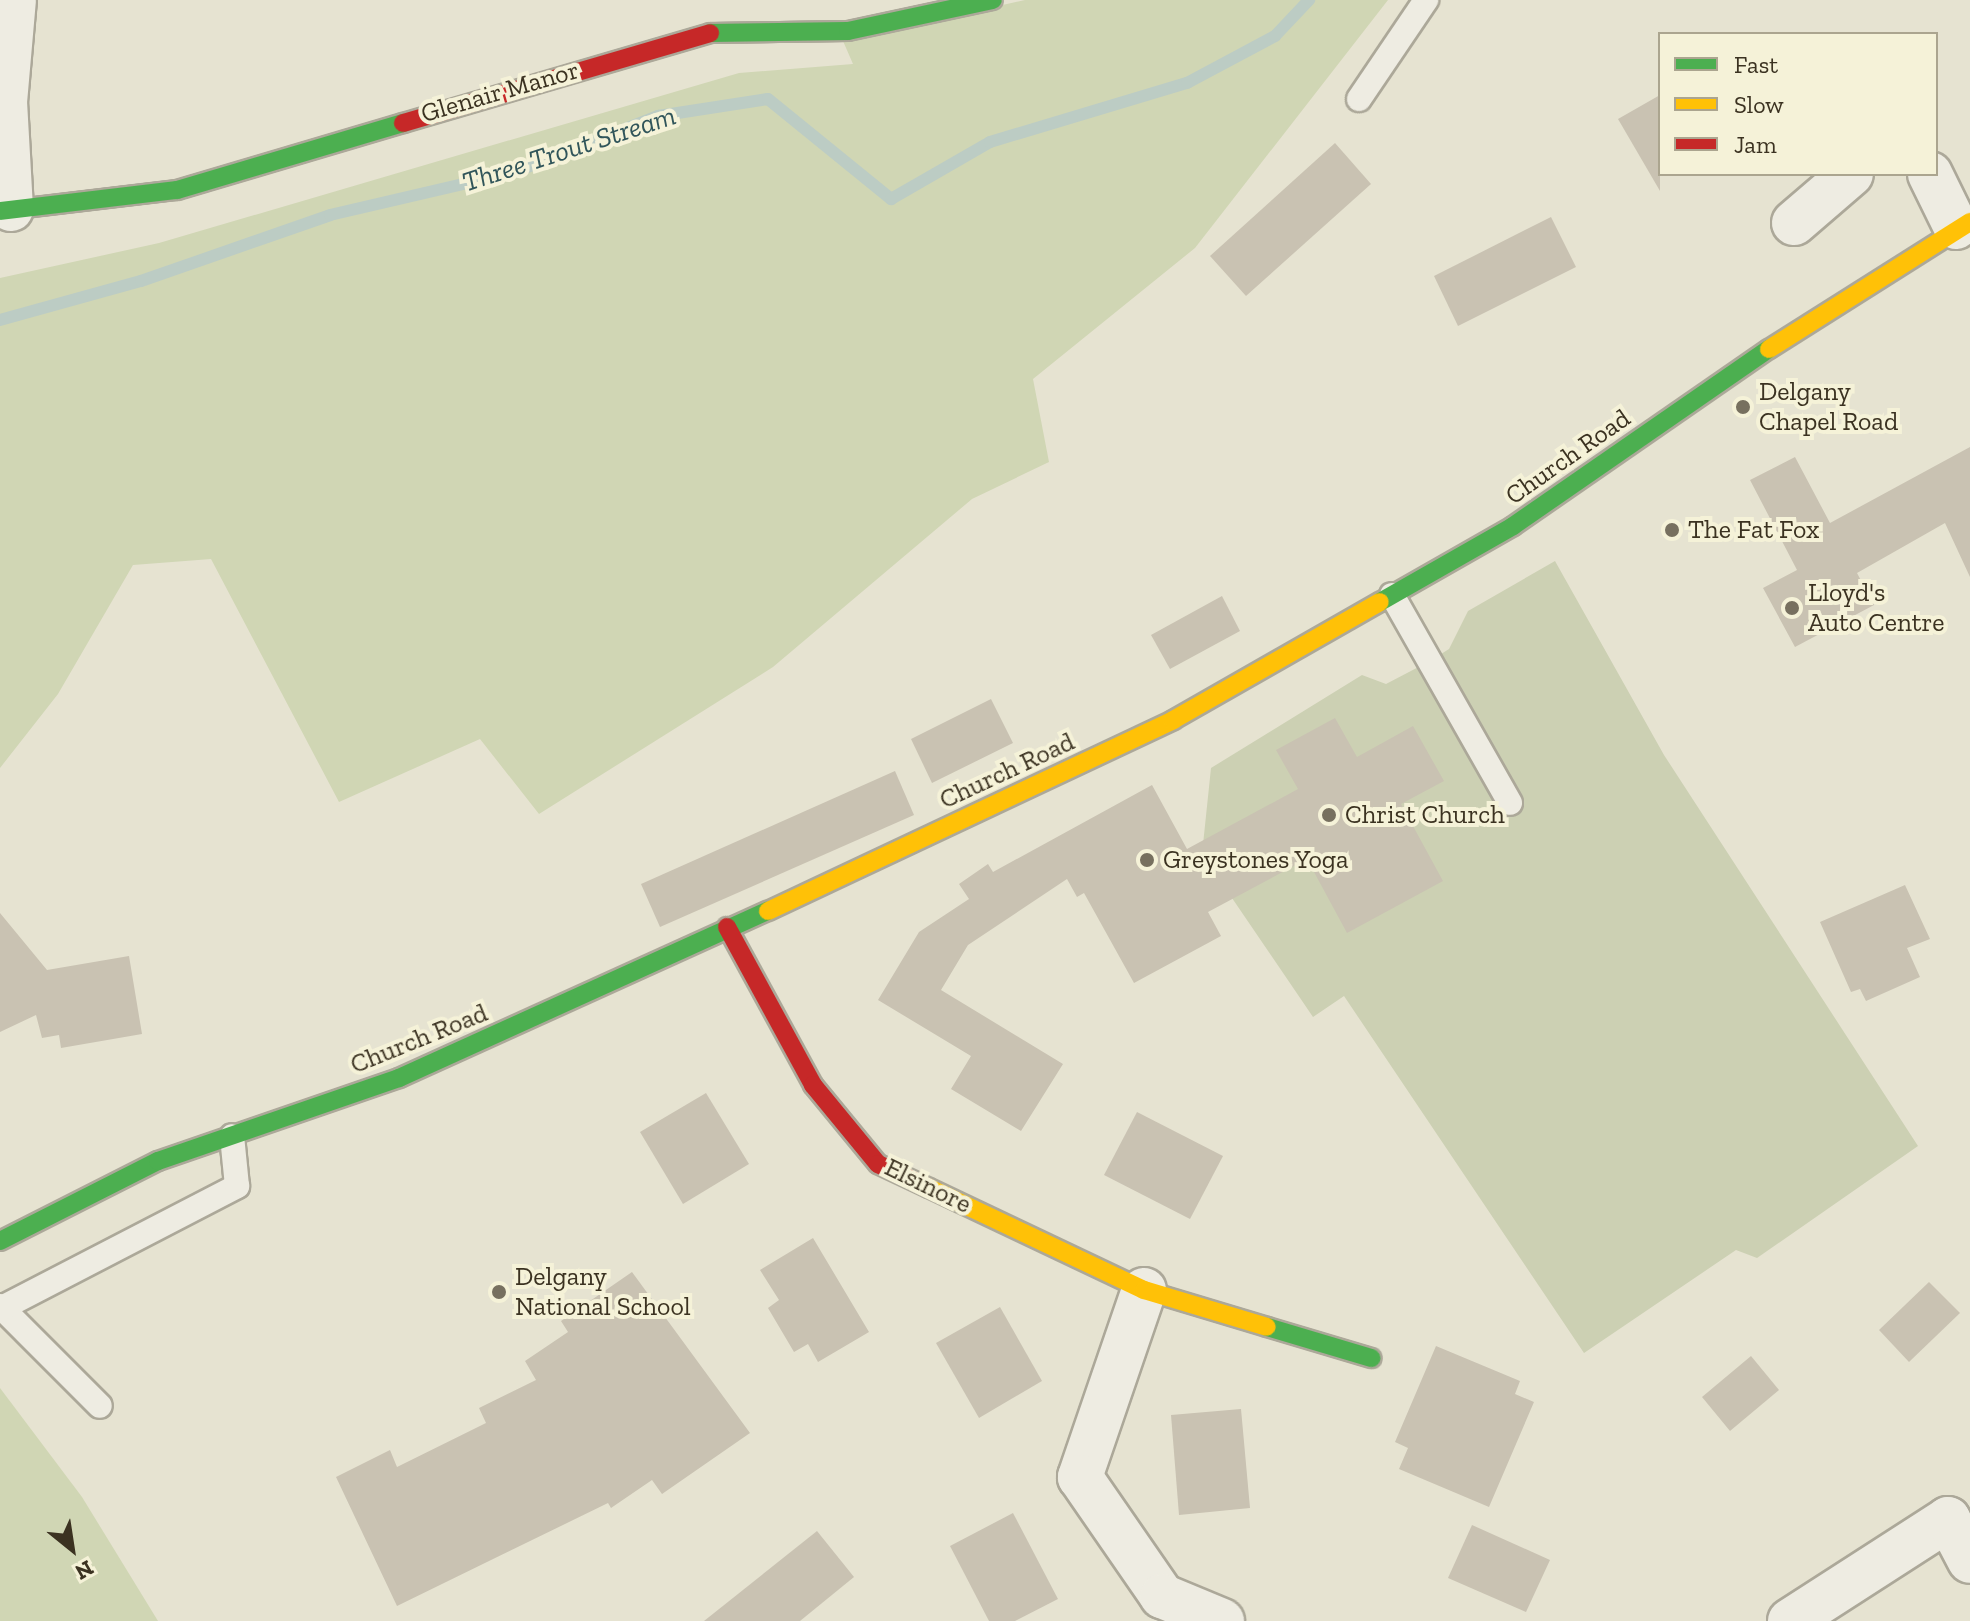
<!DOCTYPE html>
<html>
<head>
<meta charset="utf-8">
<style>
  body { margin:0 }
  #map { position:relative; width:1970px; height:1621px; overflow:hidden; background:#e6e3d1; font-family:"Zilla Slab",serif }
  div>[style] { position:absolute }
  .green>* { inset:0; background:#d0d6b4 }
  .cemetery>* { inset:0; background:#ccd0b3 }
  .stream>* { height:12px; margin:-6px; padding:0 6px; transform-origin:6px; border-radius:6px; background:#bcccc4 }
  .building>* { inset:0; background:#c9c2b2 }
  .roads { filter:drop-shadow(2px 0 #aca899) drop-shadow(-2px 0 #aca899) drop-shadow(0 2px #aca899) drop-shadow(0 -2px #aca899) }
  .lane>* { height:24px; margin:-12px; padding:0 12px; transform-origin:12px; border-radius:12px; background:#eeece2 }
  .street>* { height:44px; margin:-22px; padding:0 22px; transform-origin:22px; border-radius:22px; background:#eeece2 }
  .fast>* { height:18px; margin:-9px; padding:0 9px; transform-origin:9px; border-radius:9px; background:#4caf50 }
  .slow>* { height:18px; margin:-9px; padding:0 9px; transform-origin:9px; border-radius:9px; background:#ffc107 }
  .jam>* { height:18px; margin:-9px; padding:0 9px; transform-origin:9px; border-radius:9px; background:#c62828 }
  .dots>* { width:22px; height:22px; translate:-50% -50%; box-sizing:border-box; border:4px solid #f5f2d8; border-radius:50% }
  span { translate:-50% -50%; white-space:nowrap; text-align:center; line-height:1.15; -webkit-text-stroke:8px #f5f2d8; paint-order:stroke }
  .street-label { font-size:26px; color:#3b3221 }
  .poi-label { font-size:26px; color:#3b3221 }
  .left { translate:0 -50%; text-align:left }
  .water-label { font-size:28px; color:#31555a; font-style:italic }
  .legend { position:absolute; left:1658px; top:32px; width:280px; height:144px; box-sizing:border-box; background:#f5f2d8; border:2px solid #aba58f; margin:0; padding:10px 14px; list-style:none; font-size:24px; color:#3b3221 }
  .legend li { display:flex; align-items:center; gap:16px; height:40px }
  .legend b { width:40px; border:2px solid #aba58f }
  .north { position:absolute; left:32px; top:1509px; width:80px; height:80px; -webkit-text-stroke:6px #f5f2d8; paint-order:stroke; rotate:150deg; font-size:22px; font-weight:700; line-height:32px; text-align:center; color:#3b3221 }
  .north::after { content:''; display:block; margin:auto; width:28px; height:36px; background:#3b3221; clip-path:polygon(50% 0,100% 100%,50% 72%,0 100%) }
</style>
</head>
<body>
<div id="map">
  <div class="green">
    <div style="clip-path:polygon(1025px 0,1388px 0,1195px 248px,1033px 379px,1049px 462px,972px 499px,773px 667px,539px 814px,480px 739px,339px 802px,211px 559px,133px 565px,58px 694px,0 768px,0 278px,159px 243px,739px 73px,853px 64px,843px 41px)"></div>
    <div style="clip-path:polygon(0 1388px,82px 1497px,158px 1621px,0 1621px)"></div>
  </div>
  <div class="cemetery">
    <div style="clip-path:polygon(1555px 561px,1664px 755px,1918px 1146px,1757px 1258px,1736px 1250px,1584px 1353px,1344px 996px,1313px 1017px,1202px 854px,1211px 768px,1362px 675px,1386px 684px,1430px 661px,1449px 649px,1468px 611px)"></div>
  </div>
  <div class="stream">
    <div style="left:0;top:320px;width:146px;rotate:-15.5deg"></div>
    <div style="left:141px;top:281px;width:200px;rotate:-19.2deg"></div>
    <div style="left:330px;top:215px;width:190px;rotate:-13.1deg"></div>
    <div style="left:515px;top:172px;width:154px;rotate:-21.4deg"></div>
    <div style="left:658px;top:116px;width:111px;rotate:-8.8deg"></div>
    <div style="left:768px;top:99px;width:159px;rotate:39.1deg"></div>
    <div style="left:891px;top:199px;width:114px;rotate:-29.9deg"></div>
    <div style="left:990px;top:142px;width:206px;rotate:-16.7deg"></div>
    <div style="left:1187px;top:83px;width:100px;rotate:-28.1deg"></div>
    <div style="left:1275px;top:36px;width:50px;rotate:-46.6deg"></div>
  </div>
  <div class="building">
    <div style="clip-path:polygon(1660px 95px,1660px 191px,1618px 119px)"></div>
    <div style="clip-path:polygon(1335px 143px,1371px 184px,1246px 296px,1210px 256px)"></div>
    <div style="clip-path:polygon(1551px 217px,1576px 267px,1458px 326px,1434px 276px)"></div>
    <div style="clip-path:polygon(1970px 447px,1970px 577px,1945px 523px,1857px 573px,1874px 605px,1795px 647px,1763px 588px,1797px 570px,1750px 480px,1795px 457px,1830px 523px)"></div>
    <div style="clip-path:polygon(1222px 596px,1240px 631px,1170px 669px,1151px 635px)"></div>
    <div style="clip-path:polygon(991px 699px,1013px 743px,932px 783px,911px 739px)"></div>
    <div style="clip-path:polygon(1335px 718px,1357px 757px,1413px 726px,1444px 781px,1401px 804px,1443px 881px,1347px 933px,1307px 859px,1208px 912px,1221px 936px,1134px 983px,1084px 893px,1077px 897px,1067px 879px,968px 945px,941px 990px,1063px 1064px,1021px 1131px,951px 1089px,971px 1056px,878px 1000px,919px 932px,969px 899px,959px 884px,988px 864px,993px 872px,1152px 785px,1187px 849px,1298px 789px,1276px 750px)"></div>
    <div style="clip-path:polygon(895px 771px,914px 815px,660px 927px,641px 884px)"></div>
    <div style="clip-path:polygon(1905px 885px,1930px 939px,1907px 948px,1920px 977px,1866px 1001px,1860px 989px,1851px 992px,1820px 922px)"></div>
    <div style="clip-path:polygon(0 913px,47px 970px,129px 956px,142px 1034px,61px 1048px,59px 1035px,42px 1038px,36px 1015px,0 1032px)"></div>
    <div style="clip-path:polygon(706px 1093px,749px 1164px,683px 1204px,640px 1132px)"></div>
    <div style="clip-path:polygon(1137px 1112px,1223px 1156px,1190px 1219px,1104px 1175px)"></div>
    <div style="clip-path:polygon(813px 1238px,869px 1332px,818px 1362px,808px 1344px,794px 1352px,768px 1308px,779px 1300px,760px 1270px)"></div>
    <div style="clip-path:polygon(632px 1272px,750px 1433px,662px 1494px,652px 1480px,611px 1508px,608px 1503px,397px 1606px,336px 1477px,390px 1450px,397px 1467px,486px 1423px,479px 1408px,536px 1380px,525px 1361px,568px 1332px,561px 1321px)"></div>
    <div style="clip-path:polygon(1929px 1282px,1960px 1313px,1909px 1362px,1879px 1330px)"></div>
    <div style="clip-path:polygon(1000px 1307px,1042px 1381px,979px 1418px,936px 1343px)"></div>
    <div style="clip-path:polygon(1436px 1346px,1520px 1381px,1515px 1394px,1534px 1402px,1489px 1507px,1399px 1469px,1408px 1448px,1395px 1442px)"></div>
    <div style="clip-path:polygon(1751px 1356px,1779px 1390px,1730px 1431px,1702px 1397px)"></div>
    <div style="clip-path:polygon(1241px 1409px,1250px 1508px,1179px 1515px,1171px 1415px)"></div>
    <div style="clip-path:polygon(1013px 1513px,1058px 1599px,1015px 1621px,989px 1621px,950px 1546px)"></div>
    <div style="clip-path:polygon(1472px 1525px,1550px 1560px,1526px 1612px,1448px 1578px)"></div>
    <div style="clip-path:polygon(817px 1531px,854px 1577px,800px 1621px,704px 1621px)"></div>
  </div>
  <div class="roads">
    <div class="lane">
      <div style="left:1359px;top:99px;width:120px;rotate:-55.9deg"></div>
      <div style="left:1392px;top:595px;width:239px;rotate:60.4deg"></div>
      <div style="left:0;top:1306px;width:141px;rotate:45deg"></div>
      <div style="left:2px;top:1308px;width:265px;rotate:-27.4deg"></div>
      <div style="left:237px;top:1186px;width:50px;rotate:-95.7deg"></div>
    </div>
    <div class="street">
      <div style="left:1930px;top:174px;width:59px;rotate:63.9deg"></div>
      <div style="left:11px;top:209px;width:107px;rotate:-93.2deg"></div>
      <div style="left:5px;top:102px;width:102px;rotate:-85deg"></div>
      <div style="left:1794px;top:223px;width:75px;rotate:-40.7deg"></div>
      <div style="left:1144px;top:1290px;width:198px;rotate:108.9deg"></div>
      <div style="left:1080px;top:1477px;width:145px;rotate:55.4deg"></div>
      <div style="left:1162px;top:1596px;width:65px;rotate:22.6deg"></div>
      <div style="left:1790px;top:1621px;width:188px;rotate:-32.8deg"></div>
      <div style="left:1948px;top:1519px;width:47px;rotate:62.4deg"></div>
    </div>
    <div class="fast">
      <div style="left:710px;top:33px;width:138px;rotate:-0.8deg"></div>
      <div style="left:848px;top:31px;width:148px;rotate:-12.1deg"></div>
      <div style="left:0;top:211px;width:178px;rotate:-6.8deg"></div>
      <div style="left:177px;top:190px;width:236px;rotate:-16.5deg"></div>
      <div style="left:1380px;top:602px;width:153px;rotate:-29.7deg"></div>
      <div style="left:1513px;top:526px;width:311px;rotate:-34.7deg"></div>
      <div style="left:0;top:1241px;width:177px;rotate:-26.9deg"></div>
      <div style="left:158px;top:1161px;width:255px;rotate:-19deg"></div>
      <div style="left:399px;top:1078px;width:405px;rotate:-24.4deg"></div>
      <div style="left:1267px;top:1327px;width:109px;rotate:16.6deg"></div>
    </div>
    <div class="slow">
      <div style="left:1769px;top:349px;width:238px;rotate:-32.3deg"></div>
      <div style="left:768px;top:911px;width:448px;rotate:-25.2deg"></div>
      <div style="left:1173px;top:720px;width:238px;rotate:-29.7deg"></div>
      <div style="left:929px;top:1188px;width:238px;rotate:25.4deg"></div>
      <div style="left:1144px;top:1290px;width:128px;rotate:16.7deg"></div>
    </div>
    <div class="jam">
      <div style="left:403px;top:123px;width:320px;rotate:-16.3deg"></div>
      <div style="left:727px;top:927px;width:180px;rotate:61.4deg"></div>
      <div style="left:813px;top:1085px;width:102px;rotate:50.6deg"></div>
      <div style="left:878px;top:1164px;width:56px;rotate:25.2deg"></div>
    </div>
  </div>
  <div class="dots">
    <div style="left:1743px;top:407px;background:#77705f"></div>
    <div style="left:1672px;top:530px;background:#77705f"></div>
    <div style="left:1792px;top:608px;background:#77705f"></div>
    <div style="left:1329px;top:815px;background:#77705f"></div>
    <div style="left:1147px;top:860px;background:#77705f"></div>
    <div style="left:499px;top:1292px;background:#77705f"></div>
  </div>
  <div class="street-label">
    <span style="left:500px;top:92px;rotate:-16deg">Glenair Manor</span>
    <span style="left:1568px;top:457px;rotate:-35deg">Church Road</span>
    <span style="left:1007px;top:771px;rotate:-25deg">Church Road</span>
    <span style="left:419px;top:1039px;rotate:-22deg">Church Road</span>
    <span style="left:928px;top:1186px;rotate:26deg">Elsinore</span>
  </div>
  <div class="poi-label">
    <span class="left" style="left:1759px;top:407px">Delgany<br>Chapel Road</span>
    <span class="left" style="left:1688px;top:530px">The Fat Fox</span>
    <span class="left" style="left:1808px;top:608px">Lloyd's<br>Auto Centre</span>
    <span class="left" style="left:1345px;top:815px">Christ Church</span>
    <span class="left" style="left:1163px;top:860px">Greystones Yoga</span>
    <span class="left" style="left:515px;top:1292px">Delgany<br>National School</span>
  </div>
  <div class="water-label">
    <span style="left:569px;top:149px;rotate:-18deg">Three Trout Stream</span>
  </div>
  <ul class="legend">
  <li><b style="height:10px;background:#4caf50"></b>Fast</li>
  <li><b style="height:10px;background:#ffc107"></b>Slow</li>
  <li><b style="height:10px;background:#c62828"></b>Jam</li>
  </ul>
  <div class="north">N</div>
</div>
</body>
</html>
